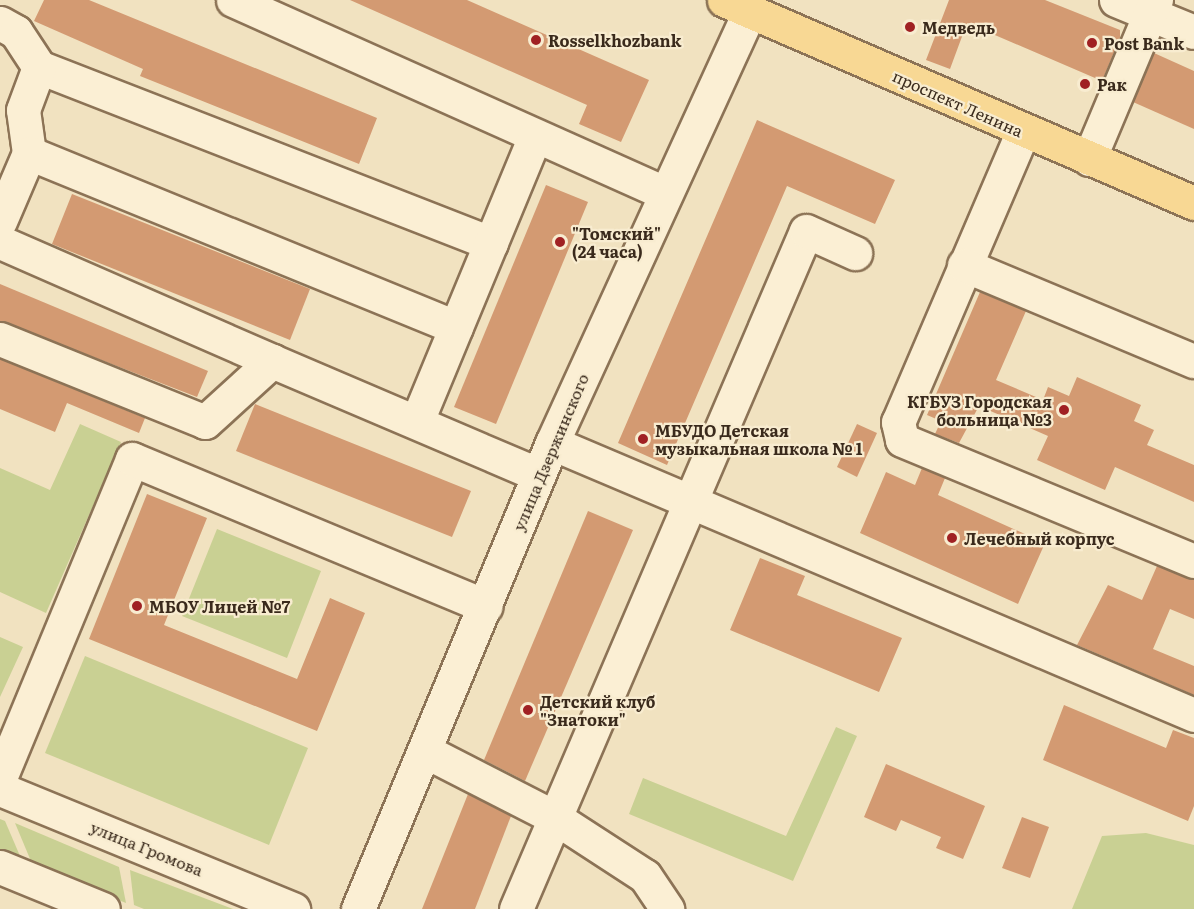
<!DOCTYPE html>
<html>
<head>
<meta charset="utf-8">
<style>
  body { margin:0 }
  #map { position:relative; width:1194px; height:909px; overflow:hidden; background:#f1e2c0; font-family:Literata,serif }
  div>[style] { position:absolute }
  .green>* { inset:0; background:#c9d093 }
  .building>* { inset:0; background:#d39a72 }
  .roads { filter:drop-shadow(2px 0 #8c7356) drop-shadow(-2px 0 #8c7356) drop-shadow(0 2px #8c7356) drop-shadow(0 -2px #8c7356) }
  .minor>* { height:33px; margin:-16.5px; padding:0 16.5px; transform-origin:16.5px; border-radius:16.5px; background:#fbefd4 }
  .major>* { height:33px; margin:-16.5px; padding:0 16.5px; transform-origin:16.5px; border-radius:16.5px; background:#f8d894 }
  .dots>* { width:16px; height:16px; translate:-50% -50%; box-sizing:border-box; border:3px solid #f8ecd0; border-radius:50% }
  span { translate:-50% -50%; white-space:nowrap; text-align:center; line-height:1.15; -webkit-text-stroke:4.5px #f8ecd0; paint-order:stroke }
  .poi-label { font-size:16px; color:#3a2a1c; font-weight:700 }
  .left { translate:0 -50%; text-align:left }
  .right { translate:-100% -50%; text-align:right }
  .street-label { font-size:16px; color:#3a2a1c }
</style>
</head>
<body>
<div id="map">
  <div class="green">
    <div style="clip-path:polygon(80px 424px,121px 442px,46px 613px,0 592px,0 468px,50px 490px)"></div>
    <div style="clip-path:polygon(217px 529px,321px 571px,287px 658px,182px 616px)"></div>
    <div style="clip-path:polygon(0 637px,23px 647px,0 697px)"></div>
    <div style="clip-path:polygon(85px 656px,308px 748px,269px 845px,45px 753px)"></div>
    <div style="clip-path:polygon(836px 727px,857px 736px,793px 881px,629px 814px,643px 778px,786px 836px)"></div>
    <div style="clip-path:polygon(0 819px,5px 821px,23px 863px,0 854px)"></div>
    <div style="clip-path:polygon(15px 823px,119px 867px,126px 903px,33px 866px)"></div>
    <div style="clip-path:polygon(1146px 833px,1194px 845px,1194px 909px,1072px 909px,1102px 836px)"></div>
    <div style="clip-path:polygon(130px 870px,233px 909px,144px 909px,134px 905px)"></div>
  </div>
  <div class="building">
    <div style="clip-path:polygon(44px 0,89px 0,377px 118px,359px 164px,140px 76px,143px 69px,34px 21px)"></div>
    <div style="clip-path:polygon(350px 0,467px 0,649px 80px,621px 142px,579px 124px,587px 105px)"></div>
    <div style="clip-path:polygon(949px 0,1045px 0,1120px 30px,1120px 38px,1102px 81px,967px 23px,950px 69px,926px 60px)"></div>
    <div style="clip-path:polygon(1154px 53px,1194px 71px,1194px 129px,1133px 102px)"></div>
    <div style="clip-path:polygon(757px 120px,895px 180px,875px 224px,787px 186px,667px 465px,618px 443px)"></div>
    <div style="clip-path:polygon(546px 185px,588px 202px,496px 424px,454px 407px)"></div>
    <div style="clip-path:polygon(72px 194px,310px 289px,290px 340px,52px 244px)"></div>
    <div style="clip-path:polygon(0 284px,208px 371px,197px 397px,0 321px)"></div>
    <div style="clip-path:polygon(980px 292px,1026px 311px,996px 380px,1043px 400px,1048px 387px,1069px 396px,1077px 377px,1141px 405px,1134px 421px,1154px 430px,1147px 445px,1194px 465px,1194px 502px,1115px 467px,1105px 490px,1037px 460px,1048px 436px,979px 406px,959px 443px,935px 434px,941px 421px,927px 415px)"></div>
    <div style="clip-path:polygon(0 359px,145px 418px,139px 433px,67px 403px,55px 432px,0 409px)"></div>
    <div style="clip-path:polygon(255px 404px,471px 491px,452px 537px,236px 451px)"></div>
    <div style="clip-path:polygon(857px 424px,877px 433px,857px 477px,837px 467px)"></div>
    <div style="clip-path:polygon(922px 468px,945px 478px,938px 495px,1045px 543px,1018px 604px,860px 533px,886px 472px,915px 485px)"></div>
    <div style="clip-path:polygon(147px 494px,207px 518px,164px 625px,297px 679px,330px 598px,365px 613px,317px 731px,89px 639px)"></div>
    <div style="clip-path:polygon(588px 511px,633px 530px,525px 781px,484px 760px)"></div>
    <div style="clip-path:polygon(760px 558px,805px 576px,797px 595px,902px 638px,879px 692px,730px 630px)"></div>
    <div style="clip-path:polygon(1157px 566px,1194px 579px,1194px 619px,1170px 609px,1153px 649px,1194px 666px,1194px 695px,1077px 645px,1108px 585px,1142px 600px)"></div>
    <div style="clip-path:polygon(1064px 705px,1166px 748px,1173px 730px,1194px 738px,1194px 806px,1188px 821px,1043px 760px)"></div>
    <div style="clip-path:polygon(886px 764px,985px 806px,963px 859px,936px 848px,941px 837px,901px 820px,896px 831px,864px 817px)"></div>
    <div style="clip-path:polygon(468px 794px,511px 816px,475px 909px,422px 909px)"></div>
    <div style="clip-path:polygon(1022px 817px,1049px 827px,1030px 878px,1002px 868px)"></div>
  </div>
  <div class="roads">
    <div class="minor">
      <div style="left:233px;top:0;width:471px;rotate:24.1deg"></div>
      <div style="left:1116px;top:0;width:84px;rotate:22.3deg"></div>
      <div style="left:0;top:23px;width:18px;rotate:29deg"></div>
      <div style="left:16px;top:32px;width:42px;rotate:56.7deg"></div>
      <div style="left:39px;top:67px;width:485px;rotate:21.3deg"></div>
      <div style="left:1023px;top:131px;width:317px;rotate:113.2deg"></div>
      <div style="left:898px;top:422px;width:18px;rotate:77deg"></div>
      <div style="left:902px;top:440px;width:316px;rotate:22.5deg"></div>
      <div style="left:29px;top:153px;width:43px;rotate:-97.9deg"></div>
      <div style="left:23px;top:110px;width:46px;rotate:-69.6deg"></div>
      <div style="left:1089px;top:159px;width:173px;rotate:-67.2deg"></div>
      <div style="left:0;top:221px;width:74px;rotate:-66.9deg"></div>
      <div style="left:29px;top:153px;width:461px;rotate:22.2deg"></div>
      <div style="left:0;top:242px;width:297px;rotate:23.6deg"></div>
      <div style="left:964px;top:265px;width:249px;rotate:22.7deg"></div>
      <div style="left:0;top:339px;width:221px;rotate:22deg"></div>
      <div style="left:205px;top:422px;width:91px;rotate:-42.3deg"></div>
      <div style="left:272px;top:361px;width:290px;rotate:23.1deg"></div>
      <div style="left:417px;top:421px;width:306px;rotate:-67.5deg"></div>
      <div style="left:552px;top:443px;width:697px;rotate:22.96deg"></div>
      <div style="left:425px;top:751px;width:145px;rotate:27.1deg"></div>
      <div style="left:554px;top:817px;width:108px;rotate:33deg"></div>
      <div style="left:645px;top:876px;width:40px;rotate:56deg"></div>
      <div style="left:0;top:778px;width:345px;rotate:-67.5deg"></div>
      <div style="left:132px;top:459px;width:383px;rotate:22.6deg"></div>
      <div style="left:0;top:789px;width:317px;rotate:22.3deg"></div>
      <div style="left:0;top:867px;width:111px;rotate:22.2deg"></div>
      <div style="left:358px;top:909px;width:505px;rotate:-67.4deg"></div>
      <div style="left:552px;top:443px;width:475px;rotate:-65.4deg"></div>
      <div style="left:516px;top:909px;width:737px;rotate:-66.84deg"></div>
      <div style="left:806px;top:231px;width:54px;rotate:24.2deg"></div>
    </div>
    <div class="major">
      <div style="left:724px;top:0;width:512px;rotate:23.36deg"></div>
    </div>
  </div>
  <div class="dots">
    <div style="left:910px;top:27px;background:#a02123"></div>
    <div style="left:536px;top:40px;background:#a02123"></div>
    <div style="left:1092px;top:43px;background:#a02123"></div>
    <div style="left:1085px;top:84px;background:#a02123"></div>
    <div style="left:560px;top:242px;background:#a02123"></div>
    <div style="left:1064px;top:410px;background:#a02123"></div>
    <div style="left:643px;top:439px;background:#a02123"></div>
    <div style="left:952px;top:538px;background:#a02123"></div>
    <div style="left:137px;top:606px;background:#a02123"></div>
    <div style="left:528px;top:710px;background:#a02123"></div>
  </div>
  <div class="poi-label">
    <span class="left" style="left:922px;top:27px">Медведь</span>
    <span class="left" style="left:548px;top:40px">Rosselkhozbank</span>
    <span class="left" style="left:1104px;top:43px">Post Bank</span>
    <span class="left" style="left:1097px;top:84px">Рак</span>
    <span class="left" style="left:572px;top:242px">"Томский"<br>(24 часа)</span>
    <span class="right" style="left:1052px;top:410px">КГБУЗ Городская<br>больница №3</span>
    <span class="left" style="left:655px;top:439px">МБУДО Детская<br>музыкальная школа № 1</span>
    <span class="left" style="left:964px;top:538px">Лечебный корпус</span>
    <span class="left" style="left:149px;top:606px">МБОУ Лицей №7</span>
    <span class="left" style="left:540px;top:710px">Детский клуб<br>"Знатоки"</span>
  </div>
  <div class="street-label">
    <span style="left:958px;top:103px;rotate:24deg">проспект Ленина</span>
    <span style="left:550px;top:452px;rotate:-67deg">улица Дзержинского</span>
    <span style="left:147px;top:848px;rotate:22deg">улица Громова</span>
  </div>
</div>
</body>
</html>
